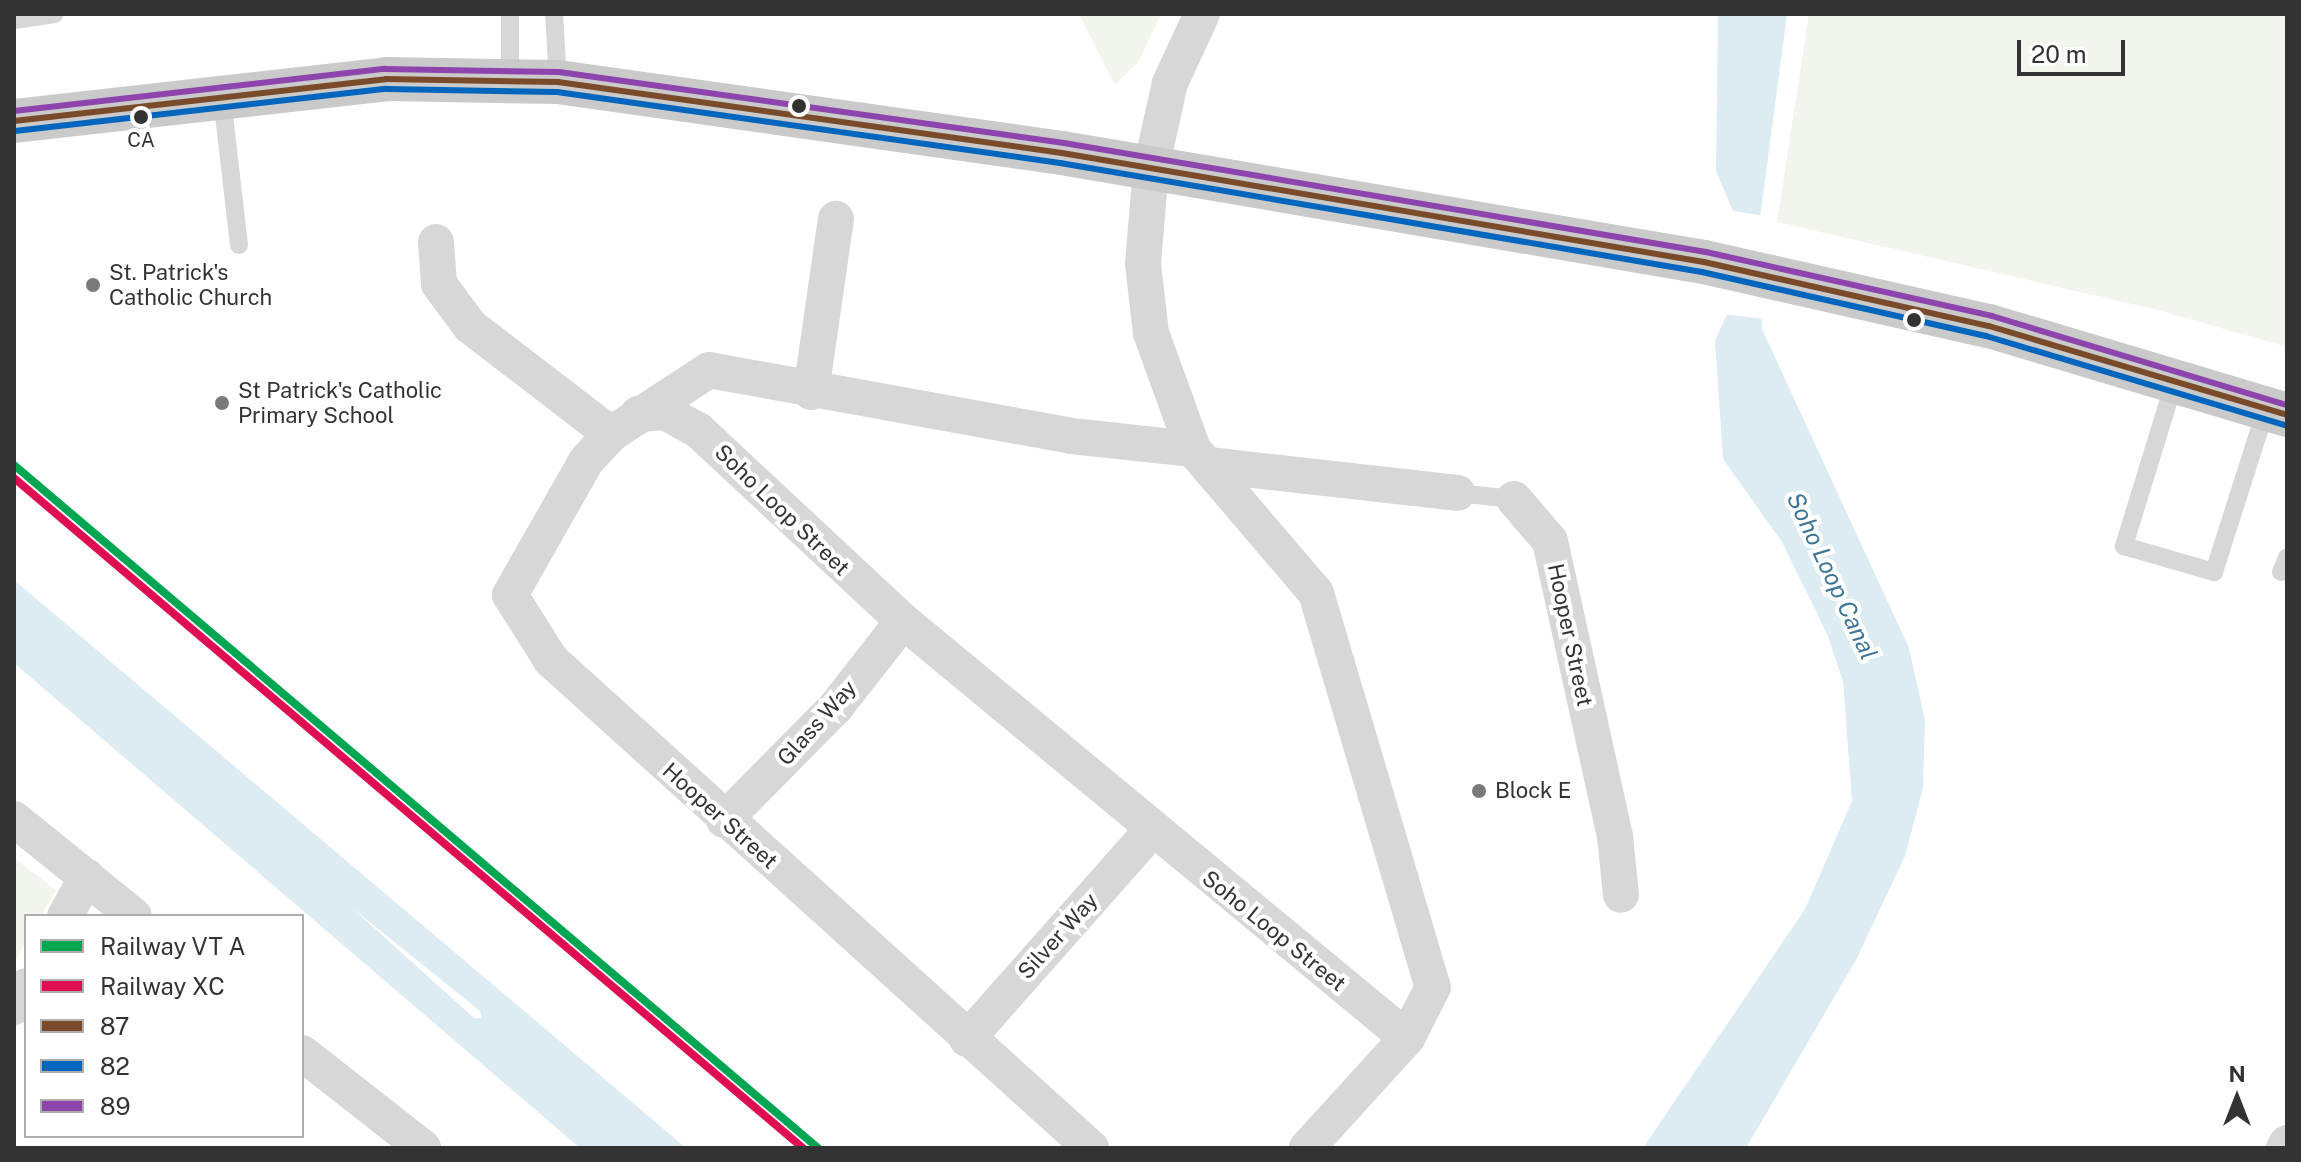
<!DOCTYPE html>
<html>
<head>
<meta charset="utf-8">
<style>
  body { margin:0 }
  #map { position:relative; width:2301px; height:1162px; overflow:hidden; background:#fff; font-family:"Public Sans",sans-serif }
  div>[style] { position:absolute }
  .green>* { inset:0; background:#f1f5ed }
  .water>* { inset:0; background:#ddebf3 }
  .pier>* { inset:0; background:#fff }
  .service>* { height:18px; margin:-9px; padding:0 9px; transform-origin:9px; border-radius:9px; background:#d7d7d7 }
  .minor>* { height:36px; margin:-18px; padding:0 18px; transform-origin:18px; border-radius:18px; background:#d7d7d7 }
  .primary>* { height:44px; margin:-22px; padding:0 22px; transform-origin:22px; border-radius:22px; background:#cacaca }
  .bus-1>* { height:6px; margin:-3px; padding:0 3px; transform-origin:3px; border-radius:3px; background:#7a4b2a }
  .bus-2>* { height:6px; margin:-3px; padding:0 3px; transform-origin:3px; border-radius:3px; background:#0065bd }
  .bus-3>* { height:6px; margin:-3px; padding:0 3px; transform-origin:3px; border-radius:3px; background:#8e44ad }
  .rail-1>* { height:8px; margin:-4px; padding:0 4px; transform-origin:4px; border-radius:4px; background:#00a651 }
  .rail-2>* { height:8px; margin:-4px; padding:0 4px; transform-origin:4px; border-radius:4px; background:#df0d52 }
  .dots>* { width:22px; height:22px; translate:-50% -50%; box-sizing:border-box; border:4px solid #fff; border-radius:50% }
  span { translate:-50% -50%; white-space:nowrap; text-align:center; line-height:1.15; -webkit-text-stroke:8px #fff; paint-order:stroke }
  .bus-label { font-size:20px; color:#333 }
  .poi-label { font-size:22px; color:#333 }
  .left { translate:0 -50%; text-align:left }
  .street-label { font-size:22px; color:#333 }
  .water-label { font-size:24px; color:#3f7597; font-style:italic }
  .frame { position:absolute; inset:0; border:16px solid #333; pointer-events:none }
  .legend { position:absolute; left:24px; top:914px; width:280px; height:224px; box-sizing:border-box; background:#fff; border:2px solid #adadad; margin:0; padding:10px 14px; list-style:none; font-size:24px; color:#333 }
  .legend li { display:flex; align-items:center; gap:16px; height:40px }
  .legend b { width:40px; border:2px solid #adadad }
  .north { position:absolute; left:2197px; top:1058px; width:80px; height:80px; -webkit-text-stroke:6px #fff; paint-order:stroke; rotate:0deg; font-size:22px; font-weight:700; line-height:32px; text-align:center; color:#333 }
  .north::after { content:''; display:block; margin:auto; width:28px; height:36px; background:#333; clip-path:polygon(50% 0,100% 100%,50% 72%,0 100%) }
  .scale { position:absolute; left:2017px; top:40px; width:108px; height:36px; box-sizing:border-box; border:4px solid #333; border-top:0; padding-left:10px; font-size:24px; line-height:28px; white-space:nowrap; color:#333; -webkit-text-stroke:6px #fff; paint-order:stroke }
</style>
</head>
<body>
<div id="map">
  <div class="green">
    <div style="clip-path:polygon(1079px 14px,1161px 14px,1139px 61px,1115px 85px)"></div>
    <div style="clip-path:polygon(1809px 14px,2287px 14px,2287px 347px,2158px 310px,1777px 222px)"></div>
    <div style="clip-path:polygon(14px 858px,56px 890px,41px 916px,26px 916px,26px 942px,14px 963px)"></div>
  </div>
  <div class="water">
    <div style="clip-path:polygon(1718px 14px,1787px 14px,1760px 219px,1762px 329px,1909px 648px,1925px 720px,1923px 788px,1905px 856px,1856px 960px,1746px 1148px,1643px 1148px,1805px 909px,1852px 801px,1843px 681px,1827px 634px,1782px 542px,1723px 459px,1715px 341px,1727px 314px,1733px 211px,1716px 171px)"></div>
    <div style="clip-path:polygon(evenodd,14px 580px,607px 1081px,686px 1148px,580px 1148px,14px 663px,14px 580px,351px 907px,480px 1011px,482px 1018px,474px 1018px,351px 907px)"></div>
  </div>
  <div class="pier">
    <div style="clip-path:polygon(1729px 210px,1764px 216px,1765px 319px,1723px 314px)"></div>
  </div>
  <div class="service">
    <div style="left:510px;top:14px;width:62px;rotate:90deg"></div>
    <div style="left:554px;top:14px;width:68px;rotate:86.6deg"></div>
    <div style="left:14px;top:20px;width:41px;rotate:-8.3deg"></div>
    <div style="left:222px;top:98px;width:148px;rotate:83.4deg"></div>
    <div style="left:2175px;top:380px;width:174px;rotate:107.1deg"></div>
    <div style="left:2124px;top:546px;width:94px;rotate:16.1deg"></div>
    <div style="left:2214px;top:572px;width:171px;rotate:-72.3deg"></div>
    <div style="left:1457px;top:493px;width:57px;rotate:6deg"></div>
    <div style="left:2281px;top:572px;width:16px;rotate:-68deg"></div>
  </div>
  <div class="minor">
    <div style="left:1202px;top:14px;width:76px;rotate:114.9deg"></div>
    <div style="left:1170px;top:83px;width:87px;rotate:102.6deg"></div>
    <div style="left:1151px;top:168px;width:96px;rotate:94.8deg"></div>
    <div style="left:1143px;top:264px;width:69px;rotate:83.4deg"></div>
    <div style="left:1151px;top:333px;width:123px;rotate:70.1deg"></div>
    <div style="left:1193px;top:449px;width:189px;rotate:49.5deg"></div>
    <div style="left:1316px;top:593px;width:411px;rotate:73.5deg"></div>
    <div style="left:1433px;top:987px;width:57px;rotate:117deg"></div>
    <div style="left:1407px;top:1038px;width:149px;rotate:132.3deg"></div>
    <div style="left:436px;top:242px;width:42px;rotate:85.9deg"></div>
    <div style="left:439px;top:284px;width:52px;rotate:53.6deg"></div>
    <div style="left:470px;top:326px;width:178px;rotate:37.5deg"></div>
    <div style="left:811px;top:392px;width:175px;rotate:-81.8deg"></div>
    <div style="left:638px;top:414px;width:27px;rotate:-4deg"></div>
    <div style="left:665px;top:412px;width:38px;rotate:29deg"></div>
    <div style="left:698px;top:430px;width:280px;rotate:43deg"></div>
    <div style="left:903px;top:621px;width:654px;rotate:39.6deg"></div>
    <div style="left:1209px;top:465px;width:250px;rotate:6.4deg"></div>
    <div style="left:1514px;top:499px;width:55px;rotate:49.4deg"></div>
    <div style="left:1550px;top:541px;width:302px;rotate:77.6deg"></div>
    <div style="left:1615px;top:836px;width:59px;rotate:84.2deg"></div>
    <div style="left:14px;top:819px;width:154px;rotate:38.9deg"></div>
    <div style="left:724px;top:820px;width:158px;rotate:-45.3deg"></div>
    <div style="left:835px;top:708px;width:110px;rotate:-52deg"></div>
    <div style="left:65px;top:916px;width:45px;rotate:-60.6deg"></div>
    <div style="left:14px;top:1007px;width:24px;rotate:-60deg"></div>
    <div style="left:967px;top:1039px;width:276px;rotate:-48.5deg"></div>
    <div style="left:302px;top:1053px;width:154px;rotate:38.1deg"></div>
    <div style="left:1091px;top:1148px;width:728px;rotate:-137.9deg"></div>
    <div style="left:551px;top:660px;width:77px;rotate:-122.2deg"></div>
    <div style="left:510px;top:595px;width:154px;rotate:-60.4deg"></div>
    <div style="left:586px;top:461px;width:37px;rotate:-47deg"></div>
    <div style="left:611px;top:434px;width:117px;rotate:-33.1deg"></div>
    <div style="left:709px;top:370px;width:368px;rotate:10.3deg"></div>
    <div style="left:1071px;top:436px;width:123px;rotate:6.1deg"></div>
    <div style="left:2284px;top:1148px;width:6px;rotate:-59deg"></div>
  </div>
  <div class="primary">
    <div style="left:14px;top:121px;width:374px;rotate:-6.4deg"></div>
    <div style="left:386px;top:79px;width:172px;rotate:1deg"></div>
    <div style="left:558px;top:82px;width:509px;rotate:8.02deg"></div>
    <div style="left:1062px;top:153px;width:651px;rotate:9.64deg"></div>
    <div style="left:1704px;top:262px;width:292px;rotate:12.7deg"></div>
    <div style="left:1989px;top:326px;width:311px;rotate:16.6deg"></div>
  </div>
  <div class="bus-1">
    <div style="left:14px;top:121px;width:374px;rotate:-6.4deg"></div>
    <div style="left:386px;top:79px;width:172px;rotate:1deg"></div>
    <div style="left:558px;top:82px;width:509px;rotate:8.02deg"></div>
    <div style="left:1062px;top:153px;width:651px;rotate:9.64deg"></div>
    <div style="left:1704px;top:262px;width:292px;rotate:12.7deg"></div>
    <div style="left:1989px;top:326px;width:311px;rotate:16.6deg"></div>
  </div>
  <div class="bus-2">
    <div style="left:15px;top:131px;width:373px;rotate:-6.5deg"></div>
    <div style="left:386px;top:89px;width:171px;rotate:1deg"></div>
    <div style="left:557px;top:92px;width:508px;rotate:8.03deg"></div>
    <div style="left:1060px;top:163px;width:651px;rotate:9.64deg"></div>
    <div style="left:1702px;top:272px;width:291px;rotate:12.7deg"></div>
    <div style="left:1986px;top:336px;width:311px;rotate:16.6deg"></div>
  </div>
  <div class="bus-3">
    <div style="left:14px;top:111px;width:373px;rotate:-6.5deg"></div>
    <div style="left:385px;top:69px;width:174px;rotate:1deg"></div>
    <div style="left:559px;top:72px;width:510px;rotate:8deg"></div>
    <div style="left:1064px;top:143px;width:651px;rotate:9.64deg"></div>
    <div style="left:1706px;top:252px;width:293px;rotate:12.6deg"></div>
    <div style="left:1992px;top:316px;width:308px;rotate:16.8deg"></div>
  </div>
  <div class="rail-1">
    <div style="left:14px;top:465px;width:1055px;rotate:40.35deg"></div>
  </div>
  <div class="rail-2">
    <div style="left:14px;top:478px;width:1035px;rotate:40.34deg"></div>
  </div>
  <div class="dots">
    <div style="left:799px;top:106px;background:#333"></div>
    <div style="left:141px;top:117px;background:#333"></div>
    <div style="left:93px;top:285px;background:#7a7a7a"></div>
    <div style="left:1914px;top:320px;background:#333"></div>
    <div style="left:222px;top:403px;background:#7a7a7a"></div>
    <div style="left:1479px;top:791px;background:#7a7a7a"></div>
  </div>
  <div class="bus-label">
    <span style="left:141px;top:140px">CA</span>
  </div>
  <div class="poi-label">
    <span class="left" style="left:109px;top:285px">St. Patrick's<br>Catholic Church</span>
    <span class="left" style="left:238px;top:403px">St Patrick's Catholic<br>Primary School</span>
    <span class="left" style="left:1495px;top:791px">Block E</span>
  </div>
  <div class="street-label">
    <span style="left:782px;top:510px;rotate:44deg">Soho Loop Street</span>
    <span style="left:1570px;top:635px;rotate:78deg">Hooper Street</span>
    <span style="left:817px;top:723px;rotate:-48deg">Glass Way</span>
    <span style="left:720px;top:816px;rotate:42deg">Hooper Street</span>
    <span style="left:1274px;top:931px;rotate:39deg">Soho Loop Street</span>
    <span style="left:1058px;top:936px;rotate:-48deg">Silver Way</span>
  </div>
  <div class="water-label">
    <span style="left:1832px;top:576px;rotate:65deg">Soho Loop Canal</span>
  </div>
  <div class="frame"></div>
  <ul class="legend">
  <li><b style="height:10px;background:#00a651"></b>Railway VT A</li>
  <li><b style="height:10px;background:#df0d52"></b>Railway XC</li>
  <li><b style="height:10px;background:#7a4b2a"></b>87</li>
  <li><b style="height:10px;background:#0065bd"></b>82</li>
  <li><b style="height:10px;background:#8e44ad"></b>89</li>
  </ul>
  <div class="north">N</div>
  <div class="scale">20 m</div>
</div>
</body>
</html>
